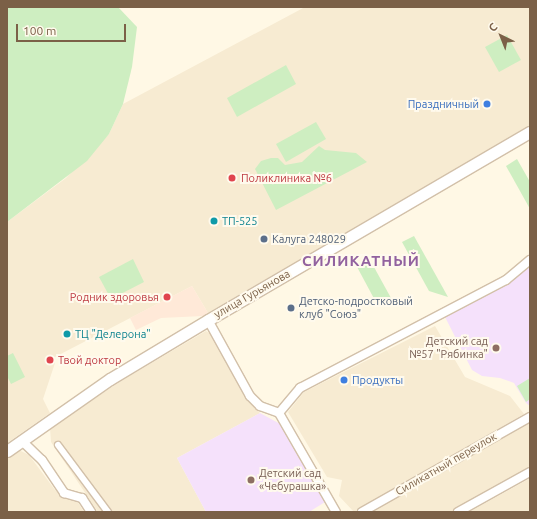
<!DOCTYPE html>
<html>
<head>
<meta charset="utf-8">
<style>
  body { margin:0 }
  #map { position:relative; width:537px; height:519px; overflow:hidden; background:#fff8e5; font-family:Ubuntu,sans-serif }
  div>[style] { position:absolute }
  .residential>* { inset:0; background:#f7ebd2 }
  .commercial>* { inset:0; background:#ffe9d8 }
  .education>* { inset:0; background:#f5e1fb }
  .green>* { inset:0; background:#ceeec1 }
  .roads { filter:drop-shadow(1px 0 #d2c0a9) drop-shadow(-1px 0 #d2c0a9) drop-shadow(0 1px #d2c0a9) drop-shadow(0 -1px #d2c0a9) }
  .pedestrian>* { height:6px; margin:-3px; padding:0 3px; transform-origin:3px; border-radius:3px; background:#fff }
  .minor>* { height:8px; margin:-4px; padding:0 4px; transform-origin:4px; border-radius:4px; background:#fff }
  .tertiary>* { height:11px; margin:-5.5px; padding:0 5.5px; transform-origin:5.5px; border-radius:5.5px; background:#fff }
  .dots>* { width:11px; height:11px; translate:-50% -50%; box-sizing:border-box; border:2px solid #fffaed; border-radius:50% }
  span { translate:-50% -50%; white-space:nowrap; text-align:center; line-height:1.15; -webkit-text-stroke:4px #fffaed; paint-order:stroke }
  .shop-label { font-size:11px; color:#366cbe }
  .right { translate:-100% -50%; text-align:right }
  .left { translate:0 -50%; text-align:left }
  .health-label { font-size:11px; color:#be3a42 }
  .culture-label { font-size:11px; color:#0d838f }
  .service-label { font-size:11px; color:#4e5e75 }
  .street-label { font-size:11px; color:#7b6047 }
  .education-label { font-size:11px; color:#785e54 }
  .district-label { font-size:15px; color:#92629f; font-weight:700; letter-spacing:1px }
  .frame { position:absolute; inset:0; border:8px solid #7b6047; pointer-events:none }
  .north { position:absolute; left:481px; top:16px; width:40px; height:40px; -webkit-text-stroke:3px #fffaed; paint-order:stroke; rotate:317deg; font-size:11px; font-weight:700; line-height:16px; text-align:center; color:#7b6047 }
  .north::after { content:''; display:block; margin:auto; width:14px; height:18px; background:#7b6047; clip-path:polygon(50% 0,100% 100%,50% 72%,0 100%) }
  .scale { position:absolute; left:16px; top:24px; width:110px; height:18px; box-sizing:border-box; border:2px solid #7b6047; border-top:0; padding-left:5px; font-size:12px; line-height:14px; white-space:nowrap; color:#7b6047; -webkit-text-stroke:3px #fffaed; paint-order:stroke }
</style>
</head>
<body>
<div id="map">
  <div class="residential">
    <div style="clip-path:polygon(305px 7px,530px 7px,530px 125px,208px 313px,192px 286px,53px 358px,55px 363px,43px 399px,50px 413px,7px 443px,7px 222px,66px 178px,109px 134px,123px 104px)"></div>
    <div style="clip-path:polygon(435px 326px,465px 377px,510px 396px,524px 414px,354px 512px,339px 496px,342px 480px,327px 477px,288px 412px,304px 392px)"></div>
    <div style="clip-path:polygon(206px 331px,211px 334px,248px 401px,260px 413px,177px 458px,206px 512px,98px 512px,51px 442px,50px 428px,121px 381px)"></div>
    <div style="clip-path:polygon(530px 420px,530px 469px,452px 512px,369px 512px)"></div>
    <div style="clip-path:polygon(19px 450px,29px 455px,55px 490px,69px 499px,77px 501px,84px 512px,7px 512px,7px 458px)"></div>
    <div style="clip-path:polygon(530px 478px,530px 512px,469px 512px,527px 480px)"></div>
  </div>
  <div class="commercial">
    <div style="clip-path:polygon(192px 286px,208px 313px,203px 316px,161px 318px,136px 330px,130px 318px)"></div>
  </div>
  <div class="education">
    <div style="clip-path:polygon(530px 266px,530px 406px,526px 403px,514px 383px,500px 378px,482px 376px,472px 370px,445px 317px,507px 285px)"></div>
    <div style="clip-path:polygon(260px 413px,282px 425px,325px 502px,309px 512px,206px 512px,177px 458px)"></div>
  </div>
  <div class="green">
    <div style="clip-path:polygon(7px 7px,118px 7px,137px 27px,132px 67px,123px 104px,109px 134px,87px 161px,7px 222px)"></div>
    <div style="clip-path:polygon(507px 35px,521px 60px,499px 72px,485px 47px)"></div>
    <div style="clip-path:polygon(286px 65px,296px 84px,237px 117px,227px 98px)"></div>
    <div style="clip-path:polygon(316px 122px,326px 139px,286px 162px,276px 144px)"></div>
    <div style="clip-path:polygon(319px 146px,325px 150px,356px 153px,367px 162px,276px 210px,255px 169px,261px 161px,271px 158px,278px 158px,285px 165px,302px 162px)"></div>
    <div style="clip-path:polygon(517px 159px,530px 182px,530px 209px,506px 166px)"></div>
    <div style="clip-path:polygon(414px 236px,448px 297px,429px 291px,402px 242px)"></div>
    <div style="clip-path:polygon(369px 258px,391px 298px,378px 306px,356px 265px)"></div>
    <div style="clip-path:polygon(133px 259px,144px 282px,111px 299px,99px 277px)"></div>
    <div style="clip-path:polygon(13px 353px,25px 377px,11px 384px,7px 376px,7px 356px)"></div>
    <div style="clip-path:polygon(530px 378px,530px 399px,526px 402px,517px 386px)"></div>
  </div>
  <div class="roads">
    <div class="pedestrian">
      <div style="left:58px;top:445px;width:84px;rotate:53.3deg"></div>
    </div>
    <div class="minor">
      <div style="left:208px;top:320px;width:87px;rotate:61.1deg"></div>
      <div style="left:250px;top:396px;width:14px;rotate:45deg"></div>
      <div style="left:260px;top:406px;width:20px;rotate:20deg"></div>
      <div style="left:279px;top:413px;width:114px;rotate:60.1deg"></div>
      <div style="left:279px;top:413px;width:33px;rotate:-50deg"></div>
      <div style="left:300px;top:388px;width:233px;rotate:-27.7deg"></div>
      <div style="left:506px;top:280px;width:31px;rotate:-40deg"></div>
      <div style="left:22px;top:441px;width:28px;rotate:44deg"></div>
      <div style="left:42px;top:460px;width:40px;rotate:56deg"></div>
      <div style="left:64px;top:493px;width:19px;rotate:16deg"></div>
      <div style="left:82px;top:498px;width:17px;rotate:57deg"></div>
      <div style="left:362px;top:512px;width:193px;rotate:-29.5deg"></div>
      <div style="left:458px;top:512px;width:82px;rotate:-29.1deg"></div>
    </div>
    <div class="tertiary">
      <div style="left:7px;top:451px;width:126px;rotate:-35deg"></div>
      <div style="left:110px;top:379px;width:114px;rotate:-31deg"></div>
      <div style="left:208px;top:320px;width:373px;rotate:-30.3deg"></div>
    </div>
  </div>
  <div class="dots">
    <div style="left:487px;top:104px;background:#3f7fe0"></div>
    <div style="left:232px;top:178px;background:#e0444e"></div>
    <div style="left:214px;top:221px;background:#0f9aa8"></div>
    <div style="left:264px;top:239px;background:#5c6f8a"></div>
    <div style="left:167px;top:297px;background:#e0444e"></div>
    <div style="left:291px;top:308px;background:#5c6f8a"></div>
    <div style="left:67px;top:334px;background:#0f9aa8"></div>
    <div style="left:496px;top:348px;background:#8d6e63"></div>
    <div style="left:50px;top:360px;background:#e0444e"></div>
    <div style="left:344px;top:380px;background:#3f7fe0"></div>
    <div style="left:251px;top:480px;background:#8d6e63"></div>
  </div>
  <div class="shop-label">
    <span class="right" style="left:479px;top:104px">Праздничный</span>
    <span class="left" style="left:352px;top:380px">Продукты</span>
  </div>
  <div class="health-label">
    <span class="left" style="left:241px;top:178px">Поликлиника №6</span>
    <span class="right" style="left:159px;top:297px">Родник здоровья</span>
    <span class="left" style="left:58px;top:360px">Твой доктор</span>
  </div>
  <div class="culture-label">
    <span class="left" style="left:222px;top:221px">ТП-525</span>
    <span class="left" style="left:75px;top:334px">ТЦ "Делерона"</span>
  </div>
  <div class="service-label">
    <span class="left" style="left:272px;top:239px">Калуга 248029</span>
    <span class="left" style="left:299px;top:308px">Детско-подростковый<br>клуб "Союз"</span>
  </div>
  <div class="street-label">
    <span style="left:252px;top:294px;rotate:-30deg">улица Гурьянова</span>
    <span style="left:446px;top:464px;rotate:-30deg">Силикатный переулок</span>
  </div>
  <div class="education-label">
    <span class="right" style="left:488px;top:348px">Детский сад<br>№57 "Рябинка"</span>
    <span class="left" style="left:259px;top:480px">Детский сад<br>«Чебурашка»</span>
  </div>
  <div class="district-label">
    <span style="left:361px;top:261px">СИЛИКАТНЫЙ</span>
  </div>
  <div class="frame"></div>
  <div class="north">С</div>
  <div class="scale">100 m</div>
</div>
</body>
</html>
